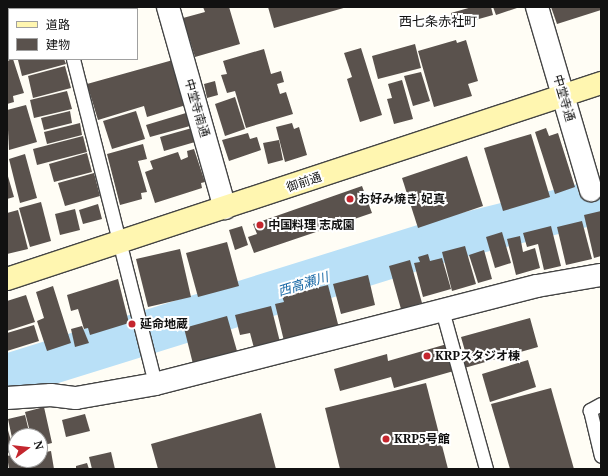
<!DOCTYPE html>
<html>
<head>
<meta charset="utf-8">
<style>
  body { margin:0 }
  #map { position:relative; width:608px; height:476px; overflow:hidden; background:#fffdf5; font-family:"Noto Serif","Noto Sans JP",serif }
  div>[style] { position:absolute }
  .river>* { height:44px; margin:-22px; padding:0 22px; transform-origin:22px; border-radius:22px; background:#b9e0f7 }
  .building>* { inset:0; background:#5a524d }
  .roads { filter:drop-shadow(1px 0 #444) drop-shadow(-1px 0 #444) drop-shadow(0 1px #444) drop-shadow(0 -1px #444) }
  .lane>* { height:13px; margin:-6.5px; padding:0 6.5px; transform-origin:6.5px; border-radius:6.5px; background:#fff }
  .street>* { height:22px; margin:-11px; padding:0 11px; transform-origin:11px; border-radius:11px; background:#fff }
  .secondary>* { height:22px; margin:-11px; padding:0 11px; transform-origin:11px; border-radius:11px; background:#fff6b0 }
  .dots>* { width:11px; height:11px; translate:-50% -50%; box-sizing:border-box; border:2px solid #fff; border-radius:50% }
  span { translate:-50% -50%; white-space:nowrap; text-align:center; line-height:1.15; -webkit-text-stroke:4px #fff; paint-order:stroke }
  .street-label { font-size:12px; color:#111 }
  .poi-label { font-size:12px; color:#111; font-weight:700 }
  .left { translate:0 -50%; text-align:left }
  .neighbourhood-label { font-size:13px; color:#111 }
  .water-label { font-size:13px; color:#1768a6; font-style:italic }
  .frame { position:absolute; inset:0; border:8px solid #111; pointer-events:none }
  .legend { position:absolute; left:8px; top:8px; width:130px; height:52px; box-sizing:border-box; background:#fff; border:1px solid #a0a0a0; margin:0; padding:5px 7px; list-style:none; font-size:12px; color:#111 }
  .legend li { display:flex; align-items:center; gap:8px; height:20px }
  .legend b { width:20px; border:1px solid #a0a0a0 }
  .north { position:absolute; left:8px; top:428px; width:40px; height:40px; box-sizing:border-box; background:#fff; border:1px solid #a0a0a0; border-radius:50%; rotate:75deg; font-size:11px; font-weight:700; line-height:16px; text-align:center; color:#111 }
  .north::after { content:''; display:block; margin:auto; width:14px; height:18px; background:#c4262e; clip-path:polygon(50% 0,100% 100%,50% 72%,0 100%) }
</style>
</head>
<body>
<div id="map">
  <div class="river">
    <div style="left:7px;top:376px;width:457px;rotate:-17.3deg"></div>
    <div style="left:443px;top:240px;width:163px;rotate:-13.9deg"></div>
  </div>
  <div class="building">
    <div style="clip-path:polygon(9px 7px,51px 7px,52px 9px,9px 9px)"></div>
    <div style="clip-path:polygon(76px 7px,115px 7px,116px 9px,77px 9px)"></div>
    <div style="clip-path:polygon(203px 7px,229px 7px,240px 44px,195px 57px,183px 18px,205px 12px)"></div>
    <div style="clip-path:polygon(268px 7px,347px 7px,274px 28px)"></div>
    <div style="clip-path:polygon(472px 7px,491px 7px,493px 15px,454px 26px,451px 13px)"></div>
    <div style="clip-path:polygon(493px 7px,520px 7px,496px 15px)"></div>
    <div style="clip-path:polygon(551px 7px,601px 7px,601px 10px,557px 24px)"></div>
    <div style="clip-path:polygon(7px 28px,9px 33px,7px 51px)"></div>
    <div style="clip-path:polygon(456px 40px,457px 43px,466px 40px,478px 81px,468px 84px,472px 96px,434px 107px,418px 51px)"></div>
    <div style="clip-path:polygon(415px 44px,421px 68px,378px 79px,372px 56px)"></div>
    <div style="clip-path:polygon(361px 48px,382px 115px,360px 122px,347px 79px,352px 77px,344px 53px)"></div>
    <div style="clip-path:polygon(264px 49px,271px 74px,281px 71px,284px 82px,277px 84px,280px 94px,286px 92px,293px 114px,246px 128px,235px 91px,227px 93px,221px 75px,227px 74px,223px 61px)"></div>
    <div style="clip-path:polygon(13px 59px,24px 93px,13px 96px,14px 102px,7px 104px,7px 61px)"></div>
    <div style="clip-path:polygon(21px 59px,64px 59px,66px 64px,22px 76px,18px 60px)"></div>
    <div style="clip-path:polygon(173px 60px,186px 105px,147px 117px,144px 106px,98px 120px,87px 84px)"></div>
    <div style="clip-path:polygon(65px 66px,71px 88px,33px 98px,28px 76px)"></div>
    <div style="clip-path:polygon(421px 72px,430px 101px,413px 106px,404px 76px)"></div>
    <div style="clip-path:polygon(402px 80px,413px 119px,394px 124px,387px 99px,392px 98px,388px 84px)"></div>
    <div style="clip-path:polygon(215px 81px,218px 95px,207px 98px,204px 84px)"></div>
    <div style="clip-path:polygon(67px 91px,72px 109px,34px 118px,30px 100px)"></div>
    <div style="clip-path:polygon(235px 97px,245px 129px,225px 136px,215px 104px)"></div>
    <div style="clip-path:polygon(26px 105px,37px 142px,9px 150px,7px 110px)"></div>
    <div style="clip-path:polygon(70px 111px,72px 123px,44px 130px,41px 118px)"></div>
    <div style="clip-path:polygon(136px 111px,145px 139px,112px 149px,103px 121px)"></div>
    <div style="clip-path:polygon(186px 113px,190px 126px,150px 137px,146px 125px)"></div>
    <div style="clip-path:polygon(80px 123px,82px 135px,47px 144px,44px 132px)"></div>
    <div style="clip-path:polygon(292px 123px,294px 129px,299px 127px,307px 155px,285px 162px,276px 127px)"></div>
    <div style="clip-path:polygon(192px 128px,195px 142px,164px 151px,160px 137px)"></div>
    <div style="clip-path:polygon(546px 128px,549px 136px,558px 133px,575px 187px,555px 194px,535px 132px)"></div>
    <div style="clip-path:polygon(248px 133px,250px 139px,257px 137px,261px 150px,229px 161px,222px 140px)"></div>
    <div style="clip-path:polygon(531px 134px,550px 197px,503px 211px,484px 148px)"></div>
    <div style="clip-path:polygon(83px 136px,87px 152px,37px 165px,33px 149px)"></div>
    <div style="clip-path:polygon(279px 140px,283px 160px,268px 164px,263px 143px)"></div>
    <div style="clip-path:polygon(143px 144px,147px 159px,138px 161px,147px 192px,141px 193px,142px 199px,120px 205px,107px 154px)"></div>
    <div style="clip-path:polygon(194px 149px,205px 182px,201px 183px,202px 188px,155px 203px,145px 172px,153px 169px,150px 161px,178px 152px,181px 160px,188px 157px,187px 151px)"></div>
    <div style="clip-path:polygon(87px 153px,92px 172px,54px 182px,49px 164px)"></div>
    <div style="clip-path:polygon(25px 154px,37px 198px,20px 203px,9px 159px)"></div>
    <div style="clip-path:polygon(467px 156px,483px 206px,418px 228px,402px 178px)"></div>
    <div style="clip-path:polygon(7px 173px,14px 197px,7px 199px)"></div>
    <div style="clip-path:polygon(94px 173px,100px 196px,65px 206px,58px 183px)"></div>
    <div style="clip-path:polygon(362px 186px,372px 213px,254px 253px,248px 237px,257px 234px,253px 224px)"></div>
    <div style="clip-path:polygon(41px 202px,51px 241px,30px 247px,19px 208px)"></div>
    <div style="clip-path:polygon(98px 204px,102px 219px,83px 224px,79px 210px)"></div>
    <div style="clip-path:polygon(75px 209px,80px 230px,60px 235px,55px 214px)"></div>
    <div style="clip-path:polygon(18px 210px,28px 249px,7px 254px,7px 213px)"></div>
    <div style="clip-path:polygon(601px 211px,601px 256px,594px 258px,584px 215px)"></div>
    <div style="clip-path:polygon(582px 221px,592px 259px,566px 265px,557px 227px)"></div>
    <div style="clip-path:polygon(242px 226px,248px 245px,235px 250px,229px 230px)"></div>
    <div style="clip-path:polygon(551px 226px,561px 266px,544px 270px,538px 244px,527px 247px,523px 233px)"></div>
    <div style="clip-path:polygon(502px 232px,511px 263px,495px 268px,486px 237px)"></div>
    <div style="clip-path:polygon(520px 236px,523px 252px,535px 248px,540px 268px,516px 275px,507px 239px)"></div>
    <div style="clip-path:polygon(227px 242px,239px 286px,198px 297px,186px 253px)"></div>
    <div style="clip-path:polygon(465px 246px,476px 284px,452px 291px,442px 252px)"></div>
    <div style="clip-path:polygon(180px 249px,191px 297px,148px 307px,136px 259px)"></div>
    <div style="clip-path:polygon(484px 250px,492px 279px,478px 283px,469px 255px)"></div>
    <div style="clip-path:polygon(428px 254px,430px 261px,442px 258px,451px 289px,423px 297px,414px 263px,420px 262px,418px 257px)"></div>
    <div style="clip-path:polygon(410px 260px,422px 303px,401px 309px,389px 266px)"></div>
    <div style="clip-path:polygon(368px 275px,375px 305px,341px 314px,333px 284px)"></div>
    <div style="clip-path:polygon(118px 279px,129px 323px,90px 335px,88px 328px,84px 329px,78px 309px,71px 311px,67px 295px)"></div>
    <div style="clip-path:polygon(328px 285px,339px 328px,284px 341px,275px 304px,284px 302px,282px 296px)"></div>
    <div style="clip-path:polygon(53px 286px,71px 343px,47px 351px,37px 321px,44px 318px,36px 292px)"></div>
    <div style="clip-path:polygon(26px 295px,35px 322px,7px 331px,7px 301px)"></div>
    <div style="clip-path:polygon(271px 306px,280px 342px,254px 348px,250px 333px,240px 335px,235px 315px)"></div>
    <div style="clip-path:polygon(227px 316px,237px 351px,193px 364px,184px 328px)"></div>
    <div style="clip-path:polygon(530px 318px,538px 347px,394px 388px,391px 377px,340px 391px,334px 369px,387px 354px,388px 361px,447px 344px,452px 363px,467px 358px,461px 337px)"></div>
    <div style="clip-path:polygon(34px 325px,39px 341px,7px 351px,7px 333px)"></div>
    <div style="clip-path:polygon(82px 326px,89px 343px,75px 347px,71px 329px)"></div>
    <div style="clip-path:polygon(528px 360px,536px 387px,490px 402px,482px 374px)"></div>
    <div style="clip-path:polygon(426px 383px,448px 469px,340px 469px,325px 408px)"></div>
    <div style="clip-path:polygon(551px 388px,574px 469px,510px 469px,491px 404px)"></div>
    <div style="clip-path:polygon(44px 407px,52px 443px,40px 446px,40px 436px,31px 436px,25px 412px)"></div>
    <div style="clip-path:polygon(261px 413px,276px 469px,158px 469px,151px 444px)"></div>
    <div style="clip-path:polygon(85px 414px,90px 431px,66px 437px,62px 420px)"></div>
    <div style="clip-path:polygon(25px 415px,30px 436px,16px 436px,15px 452px,8px 419px)"></div>
    <div style="clip-path:polygon(7px 427px,14px 451px,7px 453px)"></div>
    <div style="clip-path:polygon(51px 451px,54px 469px,29px 469px,27px 460px,40px 460px,40px 453px)"></div>
    <div style="clip-path:polygon(111px 452px,115px 469px,92px 469px,89px 457px)"></div>
    <div style="clip-path:polygon(16px 454px,16px 460px,24px 460px,27px 469px,9px 469px,7px 456px)"></div>
    <div style="clip-path:polygon(87px 463px,89px 469px,76px 469px,76px 466px)"></div>
  </div>
  <div class="roads">
    <div class="lane">
      <div style="left:59px;top:7px;width:2px;rotate:63deg"></div>
      <div style="left:73px;top:59px;width:335px;rotate:75.8deg"></div>
      <div style="left:442px;top:310px;width:165px;rotate:74.5deg"></div>
      <div style="left:601px;top:404px;width:13px;rotate:151deg"></div>
      <div style="left:590px;top:410px;width:47px;rotate:76.6deg"></div>
    </div>
    <div class="street">
      <div style="left:168px;top:7px;width:209px;rotate:74.2deg"></div>
      <div style="left:537px;top:7px;width:191px;rotate:73.6deg"></div>
      <div style="left:7px;top:398px;width:44px;rotate:-3.9deg"></div>
      <div style="left:51px;top:395px;width:25px;rotate:7deg"></div>
      <div style="left:76px;top:398px;width:80px;rotate:-10deg"></div>
      <div style="left:155px;top:384px;width:394px;rotate:-14.4deg"></div>
      <div style="left:537px;top:286px;width:65px;rotate:-9.8deg"></div>
    </div>
    <div class="secondary">
      <div style="left:7px;top:279px;width:626px;rotate:-18.26deg"></div>
    </div>
  </div>
  <div class="dots">
    <div style="left:350px;top:199px;background:#c4262e"></div>
    <div style="left:260px;top:225px;background:#c4262e"></div>
    <div style="left:132px;top:324px;background:#c4262e"></div>
    <div style="left:427px;top:356px;background:#c4262e"></div>
    <div style="left:386px;top:439px;background:#c4262e"></div>
  </div>
  <div class="street-label">
    <span style="left:564px;top:98px;rotate:74deg">中堂寺通</span>
    <span style="left:197px;top:108px;rotate:74deg">中堂寺南通</span>
    <span style="left:304px;top:182px;rotate:-19deg">御前通</span>
  </div>
  <div class="poi-label">
    <span class="left" style="left:358px;top:199px">お好み焼き 妃真</span>
    <span class="left" style="left:268px;top:225px">中国料理 志成園</span>
    <span class="left" style="left:140px;top:324px">延命地蔵</span>
    <span class="left" style="left:435px;top:356px">KRPスタジオ棟</span>
    <span class="left" style="left:394px;top:439px">KRP5号館</span>
  </div>
  <div class="neighbourhood-label">
    <span style="left:438px;top:21px">西七条赤社町</span>
  </div>
  <div class="water-label">
    <span style="left:303px;top:284px;rotate:-17deg">西高瀬川</span>
  </div>
  <div class="frame"></div>
  <ul class="legend">
  <li><b style="height:5px;background:#fff6b0"></b>道路</li>
  <li><b style="height:11px;background:#5a524d"></b>建物</li>
  </ul>
  <div class="north">N</div>
</div>
</body>
</html>
